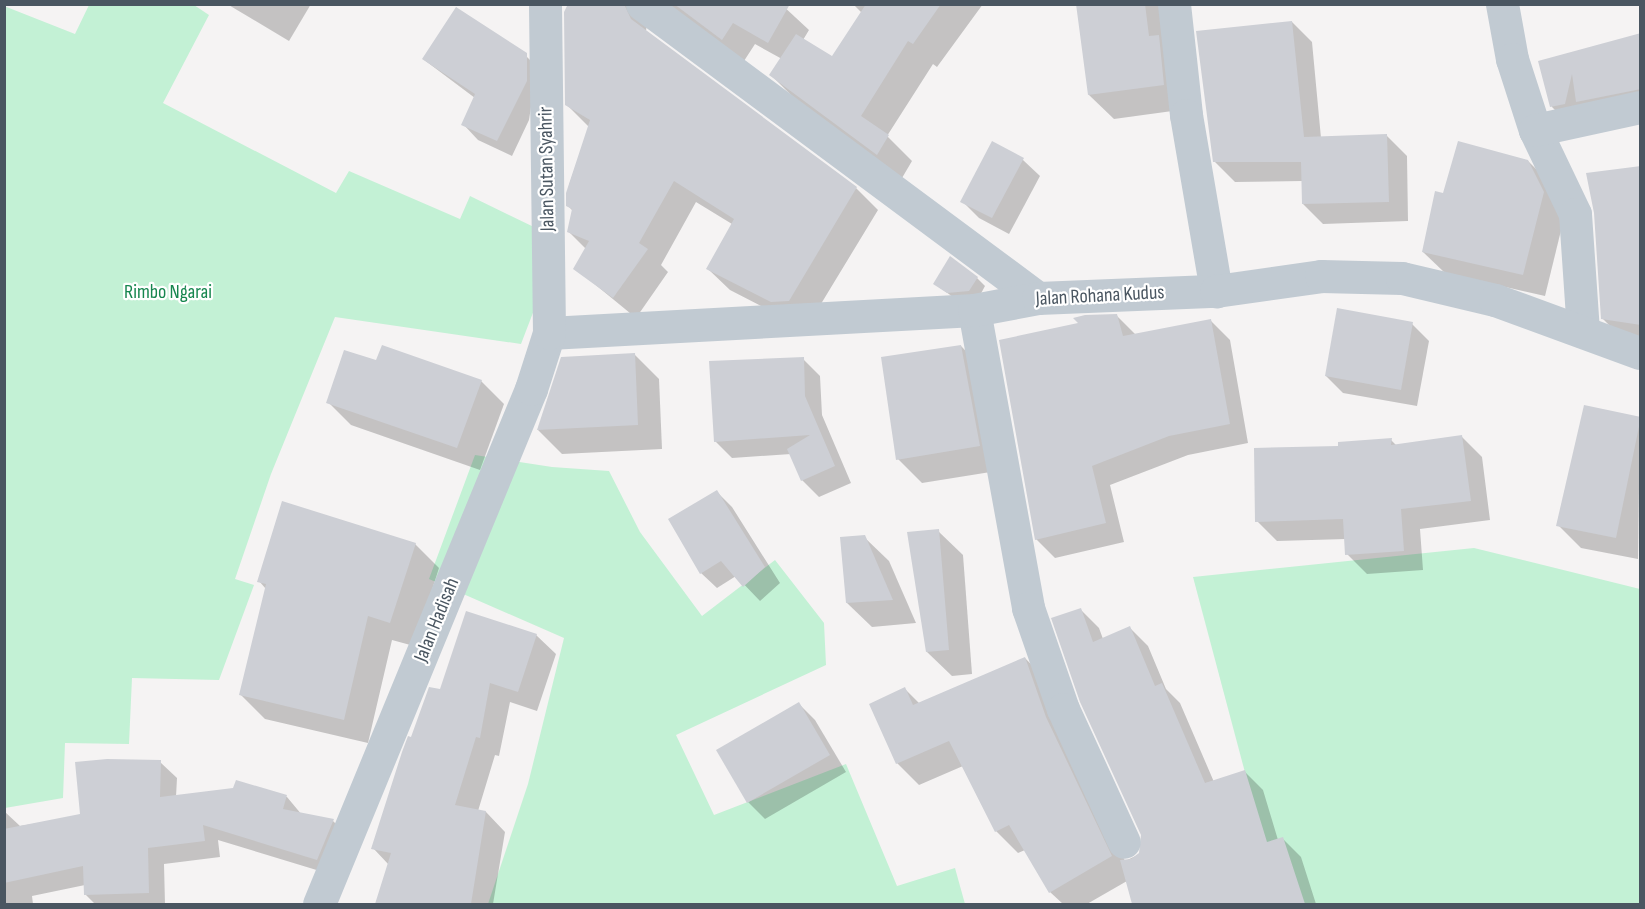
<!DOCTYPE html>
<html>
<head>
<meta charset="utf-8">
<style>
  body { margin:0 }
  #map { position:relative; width:1645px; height:909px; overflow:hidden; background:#f5f3f3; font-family:"Sofia Sans Condensed",sans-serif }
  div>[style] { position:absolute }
  .green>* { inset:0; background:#c3f1d5 }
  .shadow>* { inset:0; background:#0003 }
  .building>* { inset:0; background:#cdcfd5 }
  .minor>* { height:33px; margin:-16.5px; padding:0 16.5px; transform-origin:16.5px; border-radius:16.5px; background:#c1cad2 }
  span { translate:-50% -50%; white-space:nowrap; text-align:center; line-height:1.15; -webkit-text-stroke:4.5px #fff; paint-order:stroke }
  .street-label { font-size:20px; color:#4a5661 }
  .park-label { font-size:20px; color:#17864f }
  .frame { position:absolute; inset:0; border:6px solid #4a5661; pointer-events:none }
</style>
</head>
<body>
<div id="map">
  <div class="green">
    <div style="clip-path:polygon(89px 5px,194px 5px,209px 15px,163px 103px,336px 193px,349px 171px,460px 219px,470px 196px,538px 229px,539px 297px,521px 344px,335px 317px,271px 474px,235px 579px,254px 585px,219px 680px,132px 678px,129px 744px,65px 743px,63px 798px,5px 808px,4px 6px,75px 34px)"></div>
    <div style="clip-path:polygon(475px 455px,552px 467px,609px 471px,640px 532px,702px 616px,775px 560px,824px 623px,826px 665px,676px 735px,714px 815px,846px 764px,897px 886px,955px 868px,965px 904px,488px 904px,528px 784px,564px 638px,429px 579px)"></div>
    <div style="clip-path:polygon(1474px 548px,1640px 589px,1640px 904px,1280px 904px,1193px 577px)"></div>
  </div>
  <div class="shadow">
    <div style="clip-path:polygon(227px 4px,311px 4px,289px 41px)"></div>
    <div style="clip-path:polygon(570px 4px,781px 4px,809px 30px,803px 40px,832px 58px,862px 13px,853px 4px,983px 4px,937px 67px,933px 64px,887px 136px,912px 161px,902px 178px,795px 99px,771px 75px,782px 59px,755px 44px,744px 61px,648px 15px,646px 31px,856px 188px,878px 210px,810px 322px,794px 323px,730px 290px,708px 269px,732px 224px,696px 202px,661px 265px,668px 272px,636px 318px,575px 268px,586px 249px,568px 231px,573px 211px,568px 206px,569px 185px,589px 127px,566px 104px)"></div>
    <div style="clip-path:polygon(1077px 4px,1165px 4px,1187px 109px,1114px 119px,1089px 95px)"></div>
    <div style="clip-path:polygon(1292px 22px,1312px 42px,1321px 138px,1387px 136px,1407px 156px,1408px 221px,1323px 224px,1303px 204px,1303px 181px,1235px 182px,1215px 162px)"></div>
    <div style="clip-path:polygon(1640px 34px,1640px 107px,1568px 123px,1552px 107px,1540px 62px)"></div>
    <div style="clip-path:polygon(521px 51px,537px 67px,529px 120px,512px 156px,478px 140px,463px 124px,475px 98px,423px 59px)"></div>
    <div style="clip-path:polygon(992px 143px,1023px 160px,1040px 176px,1009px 234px,979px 218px,962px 201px)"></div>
    <div style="clip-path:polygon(1528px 161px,1550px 183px,1565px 214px,1545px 296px,1445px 273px,1423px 252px,1444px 195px)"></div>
    <div style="clip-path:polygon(1640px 167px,1640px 338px,1619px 335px,1602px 318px)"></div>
    <div style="clip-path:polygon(977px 278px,985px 286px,978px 299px,957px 300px,935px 284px)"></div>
    <div style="clip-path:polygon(1116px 315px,1136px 335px,1211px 321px,1230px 340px,1248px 443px,1188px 455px,1110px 485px,1124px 542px,1055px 558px,1036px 539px)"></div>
    <div style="clip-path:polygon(1412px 324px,1429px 341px,1417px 406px,1343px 393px,1326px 376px)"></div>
    <div style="clip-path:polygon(961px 346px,985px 371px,1003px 470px,922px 483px,898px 459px)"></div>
    <div style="clip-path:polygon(635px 355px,659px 379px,662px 449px,562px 454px,538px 430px)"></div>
    <div style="clip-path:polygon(803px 359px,820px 376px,822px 415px,851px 483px,819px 497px,802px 480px,791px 454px,732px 458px,715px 441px)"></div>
    <div style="clip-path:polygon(377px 362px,481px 381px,504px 404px,480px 470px,351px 425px,328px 402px)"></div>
    <div style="clip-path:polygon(1640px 419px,1638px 559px,1581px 548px,1558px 525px)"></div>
    <div style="clip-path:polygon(1462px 437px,1482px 457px,1490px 520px,1420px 529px,1423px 570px,1367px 574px,1347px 554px,1346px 539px,1277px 541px,1257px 521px,1340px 448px,1391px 440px,1397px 446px)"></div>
    <div style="clip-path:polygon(717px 492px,732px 507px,780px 583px,760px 601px,736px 576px,717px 588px,701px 573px)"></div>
    <div style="clip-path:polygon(938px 531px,963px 555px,972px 674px,952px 676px,927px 652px)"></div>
    <div style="clip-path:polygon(864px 537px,889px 561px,916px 623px,872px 627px,847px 603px)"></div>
    <div style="clip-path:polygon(415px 544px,439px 568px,414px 646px,392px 640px,368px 743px,265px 719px,241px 695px,266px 589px,259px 581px)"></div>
    <div style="clip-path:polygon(1081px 610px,1099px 628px,1103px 639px,1130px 628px,1148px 646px,1166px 689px,1180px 703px,1214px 782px,1245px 772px,1263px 790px,1278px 840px,1283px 839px,1301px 857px,1316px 904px,1134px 904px,1127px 881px,1087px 904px,1063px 904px,1050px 892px,1025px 850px,1018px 853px,996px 831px,963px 766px,919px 785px,897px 763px,905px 689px,920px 704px,1025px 658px,1046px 680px,1067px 740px,1125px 861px,1140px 854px,1143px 835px)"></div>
    <div style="clip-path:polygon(536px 635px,556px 654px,537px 711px,510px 702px,499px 756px,495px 755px,478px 811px,486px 812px,505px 832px,493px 904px,377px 904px,389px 865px,373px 848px,412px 739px,441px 691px)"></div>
    <div style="clip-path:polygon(799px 704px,815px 720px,846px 772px,765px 819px,748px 802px)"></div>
    <div style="clip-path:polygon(160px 762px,177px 778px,176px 797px,234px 789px,237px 782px,287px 797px,302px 815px,333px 821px,349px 837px,333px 875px,218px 840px,220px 857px,164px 864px,165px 904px,95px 904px,85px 894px,85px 885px,32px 896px,33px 904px,4px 904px,4px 811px,20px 826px,82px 816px)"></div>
  </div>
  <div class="building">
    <div style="clip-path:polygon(568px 4px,624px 4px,631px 19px,857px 187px,789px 301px,771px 302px,706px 269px,734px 219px,674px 181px,639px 243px,648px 249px,613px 298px,573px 269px,589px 241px,567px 232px,572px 209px,566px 206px,566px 193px,590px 120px,565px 105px,564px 12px)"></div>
    <div style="clip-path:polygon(674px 4px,790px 4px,768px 43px,733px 23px,722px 40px)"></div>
    <div style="clip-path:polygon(866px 4px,941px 4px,913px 44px,908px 41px,861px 116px,889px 135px,877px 155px,769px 75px,796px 34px,832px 56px)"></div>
    <div style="clip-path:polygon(1076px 4px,1145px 4px,1149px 36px,1159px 35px,1164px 85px,1088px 95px)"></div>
    <div style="clip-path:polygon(456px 7px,527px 53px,527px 81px,497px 141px,461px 125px,475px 94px,422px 59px)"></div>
    <div style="clip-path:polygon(1292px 21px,1304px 137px,1387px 134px,1389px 202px,1302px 204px,1301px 162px,1213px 162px,1196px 31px)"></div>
    <div style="clip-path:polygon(1641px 33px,1641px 89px,1576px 102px,1572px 74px,1565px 104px,1550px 107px,1538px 61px)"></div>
    <div style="clip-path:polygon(992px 141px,1024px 158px,992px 218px,960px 202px)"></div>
    <div style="clip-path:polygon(1458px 141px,1528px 160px,1544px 192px,1523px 275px,1422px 252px,1435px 191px,1443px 193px)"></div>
    <div style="clip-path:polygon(1641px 166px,1641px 325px,1601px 319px,1594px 213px,1586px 173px)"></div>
    <div style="clip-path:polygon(950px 256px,978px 277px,969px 291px,947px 293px,933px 284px)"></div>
    <div style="clip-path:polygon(1337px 308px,1413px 322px,1401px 390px,1325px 376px)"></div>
    <div style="clip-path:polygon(1117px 314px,1123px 336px,1211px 319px,1230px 424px,1169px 436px,1092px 466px,1106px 523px,1035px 540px,999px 340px,1078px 323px,1073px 318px,1085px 315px)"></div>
    <div style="clip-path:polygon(382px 345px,482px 380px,457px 448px,326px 403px,344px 350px,376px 360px)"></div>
    <div style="clip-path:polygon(961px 345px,980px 446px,896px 460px,881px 357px)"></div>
    <div style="clip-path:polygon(635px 353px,638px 425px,537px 430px,561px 357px)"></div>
    <div style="clip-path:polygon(804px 357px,805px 396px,835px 466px,801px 481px,787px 449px,810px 435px,714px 442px,709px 361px)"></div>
    <div style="clip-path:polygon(1584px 405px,1641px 417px,1616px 538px,1556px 526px)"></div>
    <div style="clip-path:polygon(1462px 435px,1471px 501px,1401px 509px,1404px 551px,1345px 555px,1343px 519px,1255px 522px,1254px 448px,1338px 446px,1338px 442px,1392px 438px,1391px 445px)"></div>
    <div style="clip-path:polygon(717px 490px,765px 567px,743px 587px,721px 561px,700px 574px,668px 519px)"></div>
    <div style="clip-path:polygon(282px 501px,416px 543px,390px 623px,368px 616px,344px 720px,239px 695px,266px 584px,257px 582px)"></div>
    <div style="clip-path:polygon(939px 529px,949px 650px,926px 652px,907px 532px)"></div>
    <div style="clip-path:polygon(865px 535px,893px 600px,846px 603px,840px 537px)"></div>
    <div style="clip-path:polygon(1081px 608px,1093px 642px,1130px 626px,1155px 686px,1162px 683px,1205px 783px,1245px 770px,1267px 842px,1283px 837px,1305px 904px,1132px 904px,1120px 860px,1131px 859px,1139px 853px,1141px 835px,1080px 702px,1051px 618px)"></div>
    <div style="clip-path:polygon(466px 611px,537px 634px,518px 692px,490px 683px,480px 738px,476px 737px,455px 805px,486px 811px,471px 904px,375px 904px,391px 853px,371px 849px,402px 752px,408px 736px,411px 737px,429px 687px,440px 689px)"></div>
    <div style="clip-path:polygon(1025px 657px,1046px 717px,1112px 856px,1049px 893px,1009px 825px,995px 832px,949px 741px,896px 764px,869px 704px,905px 687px,913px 705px)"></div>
    <div style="clip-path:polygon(799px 702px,830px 755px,747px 803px,716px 750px)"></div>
    <div style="clip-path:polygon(107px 759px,161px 760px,160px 797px,233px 788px,236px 780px,287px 795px,283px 809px,334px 819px,317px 860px,203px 825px,205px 841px,148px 848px,149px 893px,84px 895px,83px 866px,4px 883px,4px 829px,80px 814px,75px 762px)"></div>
  </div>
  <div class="minor">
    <div style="left:642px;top:4px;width:493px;rotate:36.6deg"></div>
    <div style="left:1174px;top:4px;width:112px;rotate:83.8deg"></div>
    <div style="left:1186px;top:115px;width:179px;rotate:80.3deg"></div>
    <div style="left:1502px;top:4px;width:56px;rotate:79.7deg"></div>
    <div style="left:1512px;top:59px;width:75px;rotate:72.1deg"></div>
    <div style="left:1535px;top:130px;width:93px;rotate:64.5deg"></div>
    <div style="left:1575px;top:214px;width:118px;rotate:86.1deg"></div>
    <div style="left:1535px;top:130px;width:107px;rotate:-12.4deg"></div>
    <div style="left:974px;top:310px;width:303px;rotate:79.7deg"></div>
    <div style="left:1028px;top:608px;width:107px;rotate:70.9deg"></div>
    <div style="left:1063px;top:709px;width:146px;rotate:65.4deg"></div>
    <div style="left:549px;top:333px;width:426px;rotate:-3.1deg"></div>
    <div style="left:974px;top:310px;width:65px;rotate:-10.6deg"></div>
    <div style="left:1038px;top:298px;width:178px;rotate:-2.3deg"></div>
    <div style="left:1216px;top:291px;width:106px;rotate:-8.1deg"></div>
    <div style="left:1321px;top:276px;width:81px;rotate:1.4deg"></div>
    <div style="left:1402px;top:278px;width:96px;rotate:13.3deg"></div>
    <div style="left:1495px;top:300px;width:154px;rotate:20.1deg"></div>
    <div style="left:319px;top:904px;width:557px;rotate:-67.63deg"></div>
    <div style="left:531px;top:389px;width:59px;rotate:-72.2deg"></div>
    <div style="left:549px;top:333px;width:329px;rotate:-90.7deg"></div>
  </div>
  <div class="street-label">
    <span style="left:547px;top:169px;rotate:-91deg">Jalan Sutan Syahrir</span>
    <span style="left:1100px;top:296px;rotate:-3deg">Jalan Rohana Kudus</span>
    <span style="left:437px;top:620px;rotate:-68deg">Jalan Hadisah</span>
  </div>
  <div class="park-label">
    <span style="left:168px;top:292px">Rimbo Ngarai</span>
  </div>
  <div class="frame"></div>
</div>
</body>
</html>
